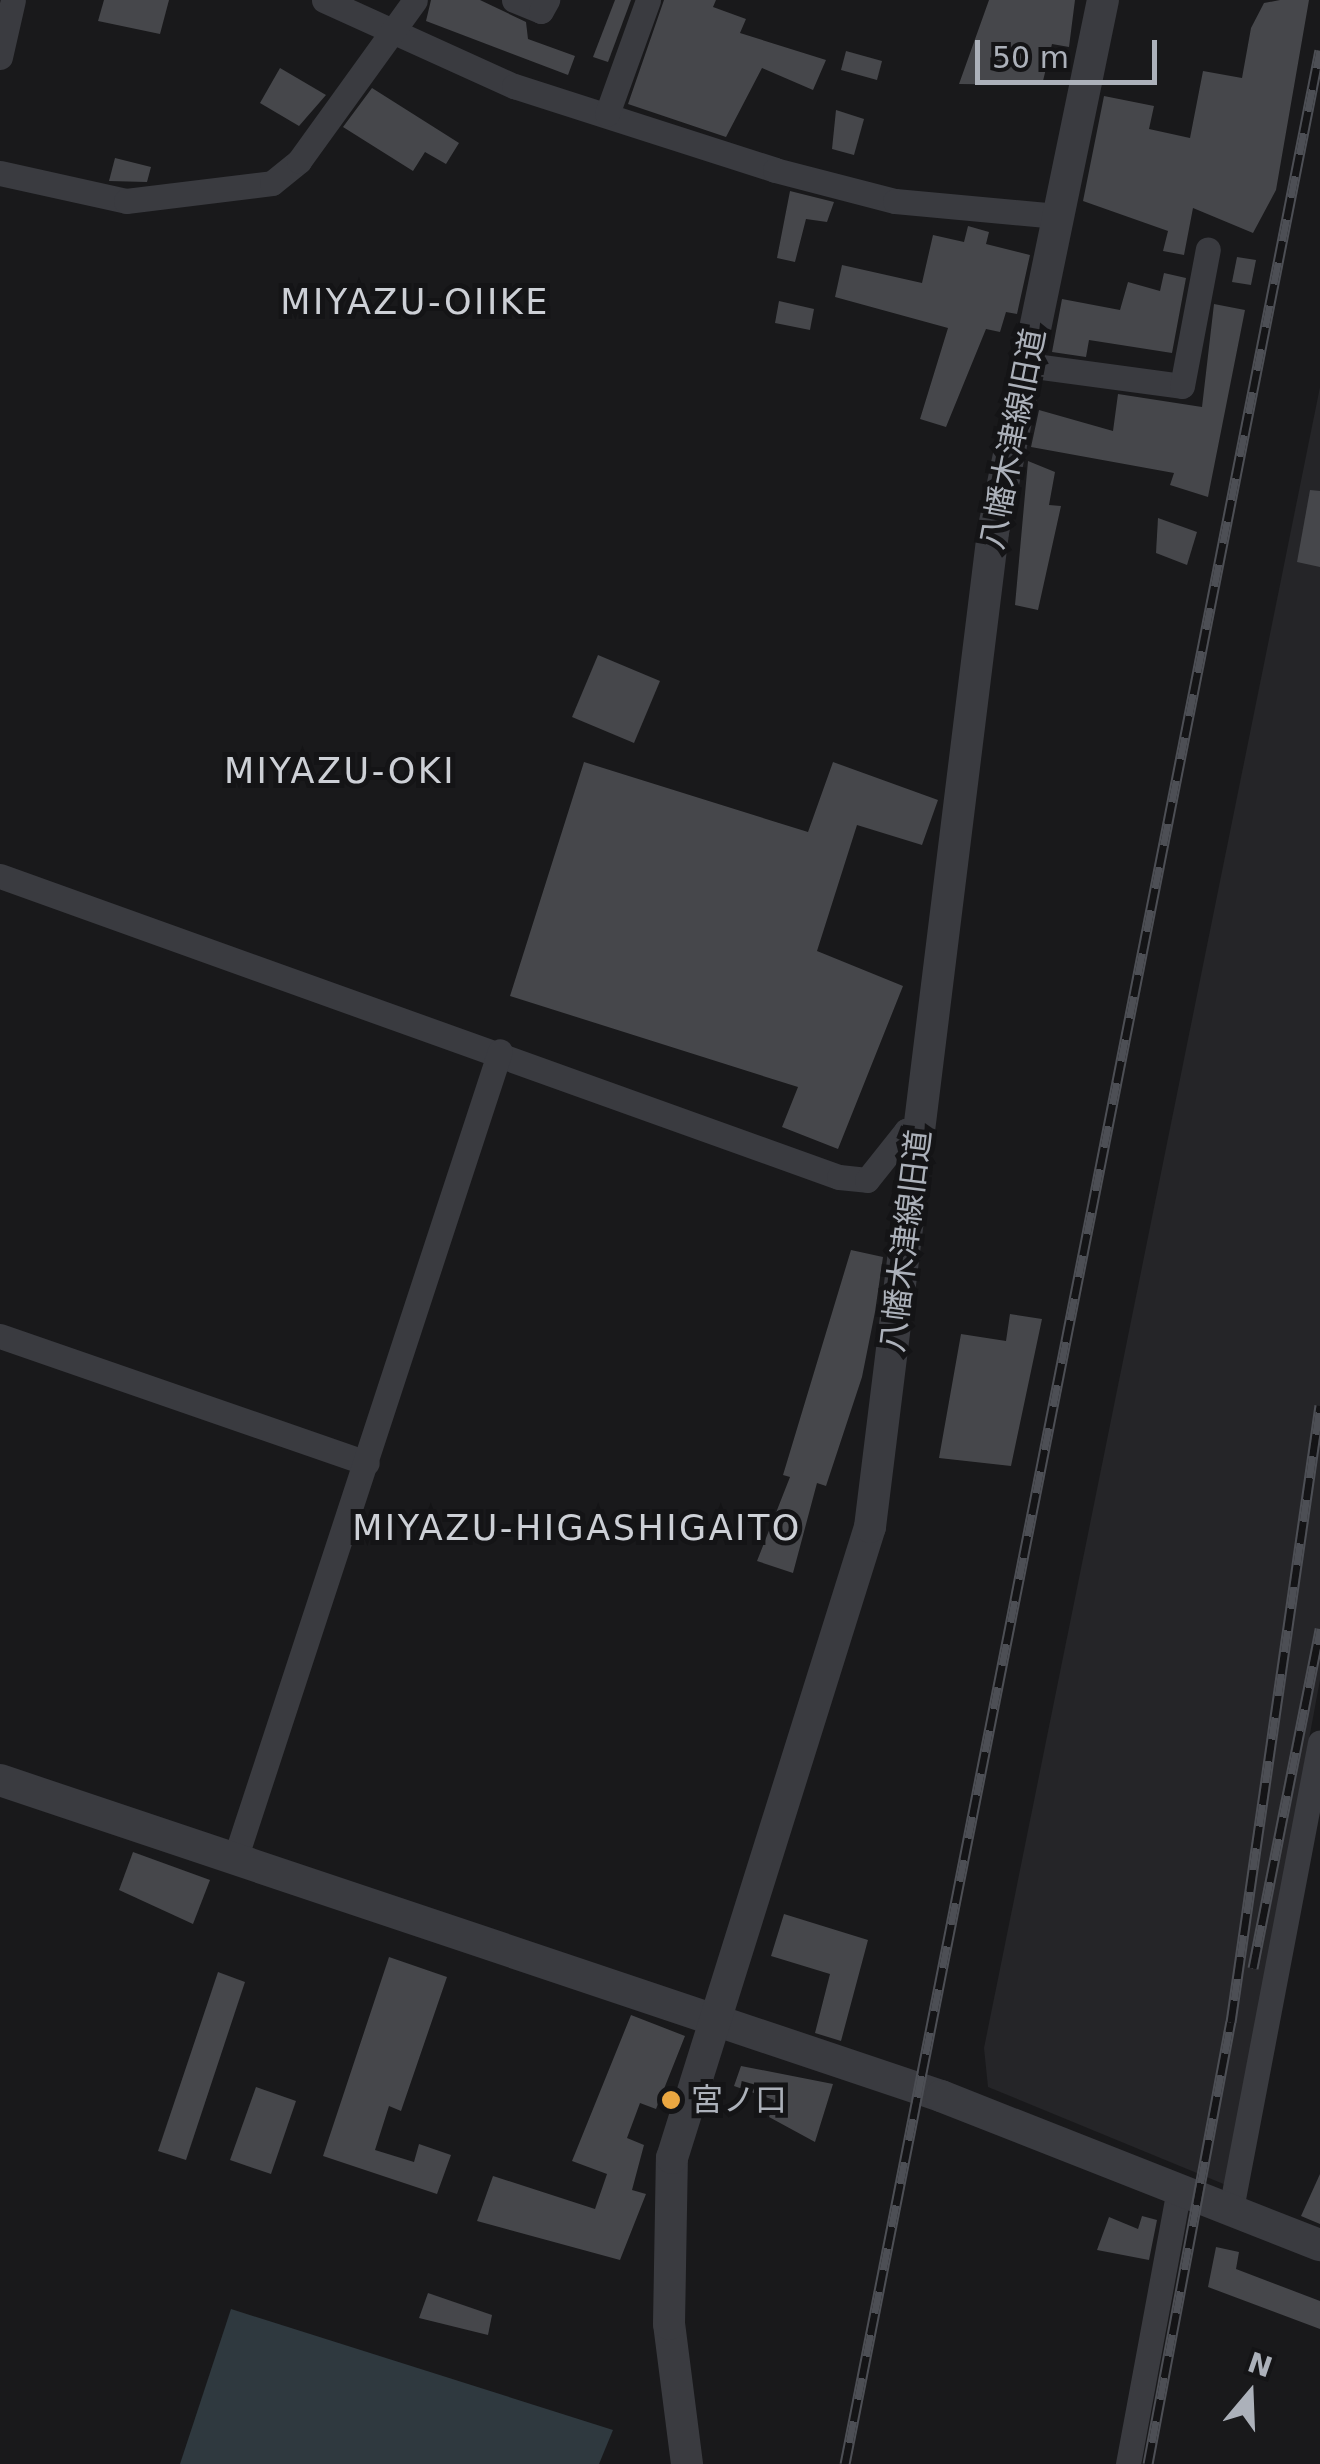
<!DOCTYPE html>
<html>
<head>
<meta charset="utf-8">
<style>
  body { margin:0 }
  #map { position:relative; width:1320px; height:2464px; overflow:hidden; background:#19191b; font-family:"DejaVu Sans","Noto Sans JP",sans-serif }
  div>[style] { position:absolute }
  .built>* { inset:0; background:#252528 }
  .water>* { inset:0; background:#2f393f }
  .building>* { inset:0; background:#46474b }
  .minor>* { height:25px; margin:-12.5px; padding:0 12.5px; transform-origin:12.5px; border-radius:12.5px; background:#3a3b40 }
  .tertiary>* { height:32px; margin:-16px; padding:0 16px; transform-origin:16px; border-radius:16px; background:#3a3b40 }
  .rail>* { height:11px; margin-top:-5.5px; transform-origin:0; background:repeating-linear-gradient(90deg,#141416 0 22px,#4d4f55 0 44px); box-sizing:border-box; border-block:2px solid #4d4f55 }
  .dots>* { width:28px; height:28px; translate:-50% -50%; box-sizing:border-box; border:5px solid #141416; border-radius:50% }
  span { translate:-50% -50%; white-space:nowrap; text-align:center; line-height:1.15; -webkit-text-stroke:10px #141416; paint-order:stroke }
  .street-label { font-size:32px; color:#acb1ba }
  .poi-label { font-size:32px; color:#acb1ba }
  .left { translate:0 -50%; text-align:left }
  .neighbourhood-label { font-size:35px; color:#cdd0d6; letter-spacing:2.5px }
  .north { position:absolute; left:1200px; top:2344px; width:100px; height:100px; -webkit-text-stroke:8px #141416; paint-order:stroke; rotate:19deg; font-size:28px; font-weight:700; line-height:40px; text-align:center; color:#acb1ba }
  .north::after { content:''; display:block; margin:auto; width:35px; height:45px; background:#acb1ba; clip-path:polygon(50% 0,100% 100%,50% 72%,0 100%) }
  .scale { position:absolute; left:975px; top:40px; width:182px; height:45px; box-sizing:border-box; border:5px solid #acb1ba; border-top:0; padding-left:12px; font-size:30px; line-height:35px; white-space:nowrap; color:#acb1ba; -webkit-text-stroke:8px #141416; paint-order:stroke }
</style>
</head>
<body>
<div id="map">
  <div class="built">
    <div style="clip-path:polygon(1320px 387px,1320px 1680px,1226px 2185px,988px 2087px,984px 2048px)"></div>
  </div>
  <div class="water">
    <div style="clip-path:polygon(231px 2309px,613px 2430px,599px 2464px,180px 2464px)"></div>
  </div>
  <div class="building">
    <div style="clip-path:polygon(104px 0,169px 0,160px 34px,98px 21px)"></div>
    <div style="clip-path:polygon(431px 0,480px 0,526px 22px,528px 39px,575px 56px,568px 75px,426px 21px)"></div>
    <div style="clip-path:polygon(615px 0,631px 0,608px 62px,593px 57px)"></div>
    <div style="clip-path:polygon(664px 0,716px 0,713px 7px,746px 19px,740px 33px,826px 60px,813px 90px,762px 68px,726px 137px,628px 104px)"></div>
    <div style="clip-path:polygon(989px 0,1075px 0,1069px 47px,1052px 44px,1042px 85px,959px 84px)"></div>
    <div style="clip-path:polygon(1280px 0,1309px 0,1276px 190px,1253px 233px,1193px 208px,1184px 255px,1163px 251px,1168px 231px,1083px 201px,1104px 96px,1154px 106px,1149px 129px,1190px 138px,1203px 71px,1242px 78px,1251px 28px,1264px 3px)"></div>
    <div style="clip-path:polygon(846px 51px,882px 61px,877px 80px,841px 70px)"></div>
    <div style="clip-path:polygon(280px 68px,326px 95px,299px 126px,260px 103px)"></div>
    <div style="clip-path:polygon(372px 88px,459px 143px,446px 164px,425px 152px,413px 171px,343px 127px)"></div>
    <div style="clip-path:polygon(836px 110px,864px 119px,854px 155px,832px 149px)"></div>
    <div style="clip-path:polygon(115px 158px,151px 167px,147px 182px,109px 181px)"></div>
    <div style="clip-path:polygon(790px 191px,834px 202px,827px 222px,806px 219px,795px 262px,777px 258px)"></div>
    <div style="clip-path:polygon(968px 226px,989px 232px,986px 244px,1030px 255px,1017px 314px,1006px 312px,1000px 332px,986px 329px,946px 427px,920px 419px,948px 328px,835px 297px,842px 265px,922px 283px,933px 235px,964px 242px)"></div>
    <div style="clip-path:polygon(1237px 257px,1256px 260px,1251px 285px,1232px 282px)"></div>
    <div style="clip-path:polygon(1164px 273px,1186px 278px,1172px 353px,1089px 340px,1086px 357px,1052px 352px,1062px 299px,1120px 310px,1128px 282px,1160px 291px)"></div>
    <div style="clip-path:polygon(779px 301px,814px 309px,810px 330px,775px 323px)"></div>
    <div style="clip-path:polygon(1214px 304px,1245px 310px,1208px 497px,1170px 485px,1174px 473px,1031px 447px,1039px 410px,1113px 431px,1118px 394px,1202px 407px)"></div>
    <div style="clip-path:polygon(1028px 461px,1055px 472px,1049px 505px,1061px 506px,1038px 610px,1015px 605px)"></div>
    <div style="clip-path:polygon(1310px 490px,1320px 491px,1320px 567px,1297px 562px)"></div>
    <div style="clip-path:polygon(1158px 518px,1197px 532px,1187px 565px,1156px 553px)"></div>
    <div style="clip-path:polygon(598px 655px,660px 681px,634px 743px,572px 717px)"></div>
    <div style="clip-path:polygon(584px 762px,808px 832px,833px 762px,938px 800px,922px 845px,857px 825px,817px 951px,903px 986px,838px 1149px,782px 1127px,798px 1087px,510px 996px)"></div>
    <div style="clip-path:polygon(851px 1250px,883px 1257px,875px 1312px,862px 1377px,826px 1486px,817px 1483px,793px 1573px,757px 1561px,790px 1477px,783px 1475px)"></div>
    <div style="clip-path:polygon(1010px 1314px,1042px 1319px,1011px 1466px,939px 1458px,961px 1334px,1006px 1341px)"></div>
    <div style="clip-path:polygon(133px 1852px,210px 1880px,193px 1924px,119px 1890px)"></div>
    <div style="clip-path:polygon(784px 1914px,868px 1940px,841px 2041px,815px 2033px,830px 1974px,771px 1956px)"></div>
    <div style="clip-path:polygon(389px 1957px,447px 1977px,401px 2111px,389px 2106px,375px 2150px,414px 2162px,419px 2144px,451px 2155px,437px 2194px,323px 2156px)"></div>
    <div style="clip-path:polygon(218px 1972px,245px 1982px,186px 2160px,158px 2151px)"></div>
    <div style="clip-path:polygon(631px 2015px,685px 2036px,656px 2109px,640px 2103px,627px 2138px,644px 2145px,632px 2190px,646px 2194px,620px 2260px,477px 2221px,493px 2176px,595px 2209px,607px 2174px,572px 2161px)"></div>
    <div style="clip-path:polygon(741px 2066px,833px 2084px,815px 2142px,769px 2117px,774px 2100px,734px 2086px)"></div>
    <div style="clip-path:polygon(256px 2087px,296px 2101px,271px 2174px,230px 2160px)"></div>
    <div style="clip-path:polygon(1320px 2174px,1320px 2224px,1301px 2216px)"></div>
    <div style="clip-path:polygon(1142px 2216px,1157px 2220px,1149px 2260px,1097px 2250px,1109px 2217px,1138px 2229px)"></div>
    <div style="clip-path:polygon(1216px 2247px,1239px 2252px,1236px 2269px,1320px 2301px,1320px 2329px,1208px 2287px)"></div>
    <div style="clip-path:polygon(428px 2293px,492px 2315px,488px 2335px,419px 2318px)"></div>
  </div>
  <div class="minor">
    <div style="left:324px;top:0;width:209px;rotate:24.4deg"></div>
    <div style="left:514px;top:86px;width:274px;rotate:17.8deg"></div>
    <div style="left:775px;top:170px;width:124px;rotate:14.5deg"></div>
    <div style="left:895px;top:201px;width:163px;rotate:5.3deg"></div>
    <div style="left:514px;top:0;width:29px;rotate:22deg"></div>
    <div style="left:541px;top:11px;width:13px;rotate:-61deg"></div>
    <div style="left:0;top:57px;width:58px;rotate:-77.2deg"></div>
    <div style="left:607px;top:114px;width:121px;rotate:-70.2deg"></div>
    <div style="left:0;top:173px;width:129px;rotate:12.5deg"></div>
    <div style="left:126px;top:201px;width:147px;rotate:-7deg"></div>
    <div style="left:272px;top:183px;width:35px;rotate:-39deg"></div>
    <div style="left:299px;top:161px;width:198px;rotate:-54.2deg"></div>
    <div style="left:1027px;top:365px;width:156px;rotate:7.7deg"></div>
    <div style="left:1182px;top:386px;width:139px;rotate:-79.3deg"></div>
    <div style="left:0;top:876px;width:891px;rotate:19.74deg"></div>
    <div style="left:839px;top:1177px;width:28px;rotate:6deg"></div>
    <div style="left:867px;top:1180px;width:63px;rotate:-51.5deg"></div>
    <div style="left:906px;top:1131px;width:15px;rotate:-11deg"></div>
    <div style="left:0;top:1336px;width:388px;rotate:19.1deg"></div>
    <div style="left:235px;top:1859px;width:850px;rotate:-71.84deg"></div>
    <div style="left:1231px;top:2209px;width:475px;rotate:-79.2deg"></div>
    <div style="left:1128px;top:2464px;width:280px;rotate:-79.5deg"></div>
  </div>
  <div class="tertiary">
    <div style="left:0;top:1780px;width:993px;rotate:18.56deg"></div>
    <div style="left:941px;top:2096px;width:407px;rotate:21.5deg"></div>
    <div style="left:687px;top:2464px;width:141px;rotate:-97.3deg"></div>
    <div style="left:669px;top:2324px;width:166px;rotate:-89deg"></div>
    <div style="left:672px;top:2158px;width:661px;rotate:-72.58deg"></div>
    <div style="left:870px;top:1527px;width:1003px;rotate:-82.95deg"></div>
    <div style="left:993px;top:532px;width:543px;rotate:-78.32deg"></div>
  </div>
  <div class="rail">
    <div style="left:1253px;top:1968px;width:346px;rotate:-78.8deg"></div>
    <div style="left:845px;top:2464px;width:2460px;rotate:-78.87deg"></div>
    <div style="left:1148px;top:2464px;width:450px;rotate:-79.4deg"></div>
    <div style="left:1231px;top:2022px;width:623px;rotate:-81.79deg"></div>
  </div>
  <div class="dots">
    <div style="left:671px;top:2100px;background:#eba741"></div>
  </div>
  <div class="street-label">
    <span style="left:1013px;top:439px;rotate:-79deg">八幡木津線旧道</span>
    <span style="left:906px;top:1241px;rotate:-83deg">八幡木津線旧道</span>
  </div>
  <div class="poi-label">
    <span class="left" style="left:691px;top:2100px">宮ノ口</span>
  </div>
  <div class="neighbourhood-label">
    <span style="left:415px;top:302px">MIYAZU-OIIKE</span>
    <span style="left:340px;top:771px">MIYAZU-OKI</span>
    <span style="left:577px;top:1528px">MIYAZU-HIGASHIGAITO</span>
  </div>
  <div class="north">N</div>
  <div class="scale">50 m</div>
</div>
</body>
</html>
